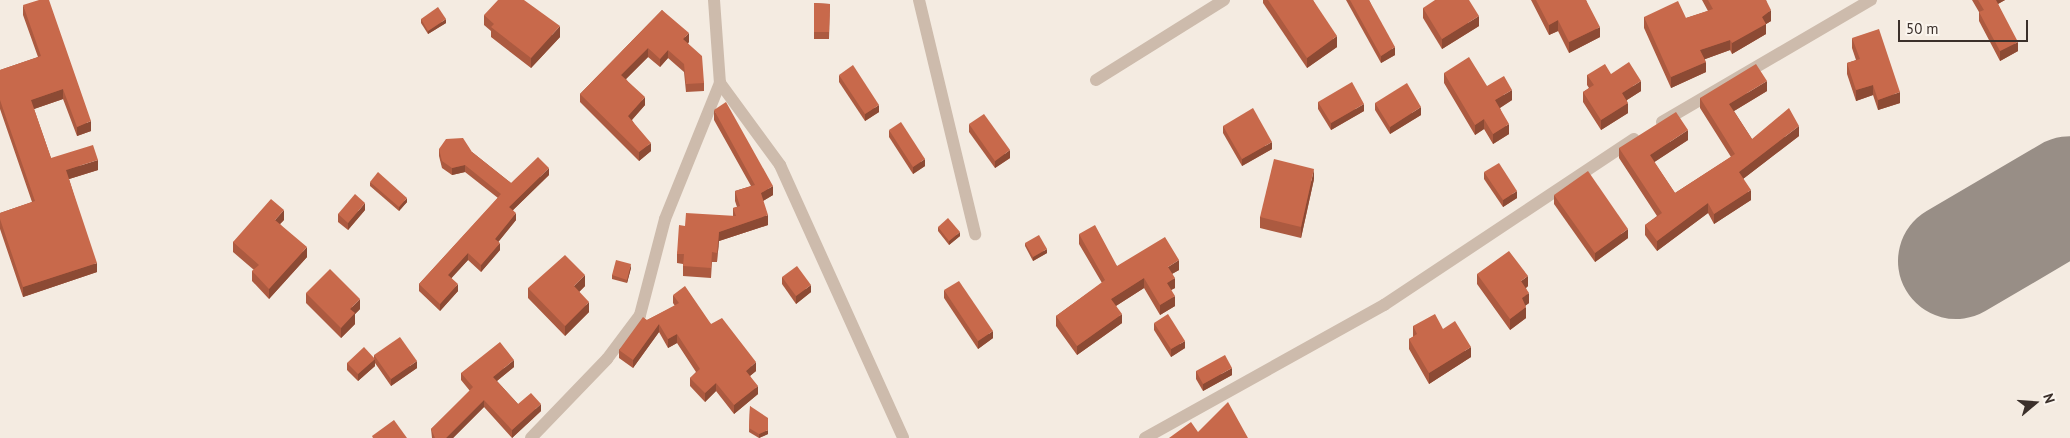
<!DOCTYPE html>
<html>
<head>
<meta charset="utf-8">
<style>
  body { margin:0 }
  #map { position:relative; width:2070px; height:438px; overflow:hidden; background:#f4ebe1; font-family:"PT Sans",sans-serif }
  div>[style] { position:absolute }
  .runway>* { height:116px; margin:-58px; padding:0 58px; transform-origin:58px; border-radius:58px; background:#988e86 }
  .minor>* { height:12px; margin:-6px; padding:0 6px; transform-origin:6px; border-radius:6px; background:#cdbbac }
  .wall>* { inset:0; background:#ac5a40 }
  .shaded-wall>* { inset:0; background:#8c4a34 }
  .building>* { inset:0; background:#c8694b }
  span { translate:-50% -50%; white-space:nowrap; text-align:center; line-height:1.15; -webkit-text-stroke:4px #fbf5ee; paint-order:stroke }
  .north { position:absolute; left:2010px; top:378px; width:50px; height:50px; -webkit-text-stroke:4px #fbf5ee; paint-order:stroke; rotate:72deg; font-size:14px; font-weight:700; line-height:20px; text-align:center; color:#3b302b }
  .north::after { content:''; display:block; margin:auto; width:18px; height:22px; background:#3b302b; clip-path:polygon(50% 0,100% 100%,50% 72%,0 100%) }
  .scale { position:absolute; left:1898px; top:20px; width:130px; height:22px; box-sizing:border-box; border:2px solid #3b302b; border-top:0; padding-left:6px; font-size:15px; line-height:18px; white-space:nowrap; color:#3b302b; -webkit-text-stroke:4px #fbf5ee; paint-order:stroke }
</style>
</head>
<body>
<div id="map">
  <div class="runway">
    <div style="left:1956px;top:261px;width:132px;rotate:-30.4deg"></div>
  </div>
  <div class="minor">
    <div style="left:714px;top:0;width:83px;rotate:85.9deg"></div>
    <div style="left:720px;top:83px;width:102px;rotate:53.8deg"></div>
    <div style="left:780px;top:165px;width:299px;rotate:65.7deg"></div>
    <div style="left:919px;top:0;width:241px;rotate:76.5deg"></div>
    <div style="left:1096px;top:80px;width:151px;rotate:-32deg"></div>
    <div style="left:1662px;top:122px;width:242px;rotate:-30.3deg"></div>
    <div style="left:531px;top:438px;width:110px;rotate:-46.1deg"></div>
    <div style="left:607px;top:359px;width:55px;rotate:-53.1deg"></div>
    <div style="left:640px;top:315px;width:99px;rotate:-75.4deg"></div>
    <div style="left:665px;top:219px;width:147px;rotate:-68deg"></div>
    <div style="left:1145px;top:438px;width:274px;rotate:-29.1deg"></div>
    <div style="left:1384px;top:305px;width:300px;rotate:-33.6deg"></div>
  </div>
  <div class="wall">
    <div style="clip-path:polygon(1263px 0,1313px 0,1337px 47px,1307px 68px,1263px 3px)"></div>
    <div style="clip-path:polygon(1346px 0,1369px 0,1395px 55px,1381px 63px)"></div>
    <div style="clip-path:polygon(1531px 0,1586px 0,1600px 37px,1569px 53px,1558px 31px,1549px 35px)"></div>
    <div style="clip-path:polygon(1702px 0,1766px 0,1771px 21px,1766px 24px,1766px 34px,1732px 54px,1730px 50px,1705px 59px,1706px 72px,1671px 88px,1644px 28px,1644px 17px,1686px 18px,1708px 11px)"></div>
    <div style="clip-path:polygon(1972px 0,2005px 0,1998px 4px,2018px 51px,2000px 61px,1979px 21px,1979px 12px)"></div>
    <div style="clip-path:polygon(814px 3px,830px 4px,829px 39px,814px 39px)"></div>
    <div style="clip-path:polygon(23px 5px,91px 131px,77px 136px,63px 99px,34px 109px,51px 158px,98px 170px,69px 179px,97px 272px,23px 297px,0 229px,0 213px,32px 202px,0 109px,0 70px,38px 57px,23px 15px)"></div>
    <div style="clip-path:polygon(1423px 8px,1479px 26px,1442px 49px,1423px 18px)"></div>
    <div style="clip-path:polygon(662px 10px,689px 42px,688px 43px,704px 83px,704px 91px,686px 92px,684px 72px,668px 58px,660px 67px,648px 57px,626px 79px,645px 105px,632px 120px,651px 151px,639px 161px,580px 102px,580px 94px)"></div>
    <div style="clip-path:polygon(484px 15px,560px 37px,531px 68px,491px 37px,491px 31px,484px 25px)"></div>
    <div style="clip-path:polygon(421px 19px,446px 23px,428px 34px,421px 23px)"></div>
    <div style="clip-path:polygon(1852px 38px,1900px 103px,1878px 110px,1873px 95px,1856px 101px,1847px 74px,1847px 63px,1856px 60px,1852px 48px)"></div>
    <div style="clip-path:polygon(1444px 73px,1487px 86px,1512px 100px,1500px 108px,1509px 134px,1493px 144px,1484px 129px,1475px 135px,1444px 83px)"></div>
    <div style="clip-path:polygon(1611px 74px,1641px 91px,1627px 100px,1628px 113px,1601px 130px,1583px 102px,1583px 92px,1589px 88px,1587px 85px,1587px 75px)"></div>
    <div style="clip-path:polygon(839px 75px,879px 112px,865px 121px,839px 82px)"></div>
    <div style="clip-path:polygon(1767px 91px,1734px 111px,1752px 139px,1799px 136px,1743px 179px,1751px 200px,1714px 224px,1708px 213px,1657px 251px,1645px 235px,1645px 225px,1657px 216px,1619px 158px,1619px 148px,1688px 140px,1654px 162px,1675px 193px,1731px 157px,1700px 108px,1700px 98px)"></div>
    <div style="clip-path:polygon(1318px 102px,1364px 111px,1331px 130px,1318px 109px)"></div>
    <div style="clip-path:polygon(1375px 103px,1421px 115px,1390px 134px,1375px 110px)"></div>
    <div style="clip-path:polygon(714px 110px,773px 195px,763px 201px,768px 225px,719px 241px,717px 262px,712px 262px,711px 278px,683px 276px,683px 264px,677px 263px,677px 254px,685px 226px,733px 216px,733px 208px,737px 207px,735px 201px,735px 191px,751px 186px,714px 120px)"></div>
    <div style="clip-path:polygon(969px 124px,1010px 158px,995px 168px,969px 132px)"></div>
    <div style="clip-path:polygon(1223px 126px,1272px 149px,1242px 166px,1223px 133px)"></div>
    <div style="clip-path:polygon(889px 130px,925px 166px,913px 174px,889px 137px)"></div>
    <div style="clip-path:polygon(439px 149px,472px 152px,511px 183px,549px 175px,513px 210px,516px 220px,498px 242px,500px 250px,481px 272px,468px 260px,451px 278px,458px 291px,440px 311px,419px 291px,419px 284px,498px 198px,465px 172px,452px 175px,442px 168px,439px 156px)"></div>
    <div style="clip-path:polygon(1484px 172px,1517px 198px,1503px 207px,1484px 179px)"></div>
    <div style="clip-path:polygon(1314px 179px,1301px 238px,1260px 228px,1260px 217px)"></div>
    <div style="clip-path:polygon(370px 182px,407px 202px,399px 211px,370px 186px)"></div>
    <div style="clip-path:polygon(1554px 195px,1628px 238px,1595px 262px,1554px 204px)"></div>
    <div style="clip-path:polygon(365px 210px,348px 230px,338px 222px,338px 214px)"></div>
    <div style="clip-path:polygon(284px 220px,280px 224px,307px 257px,269px 299px,252px 281px,252px 271px,254px 270px,233px 252px,233px 242px)"></div>
    <div style="clip-path:polygon(938px 227px,960px 236px,949px 245px,938px 231px)"></div>
    <div style="clip-path:polygon(1079px 234px,1117px 266px,1179px 270px,1172px 274px,1175px 288px,1171px 290px,1175px 306px,1160px 315px,1144px 288px,1116px 306px,1122px 323px,1077px 355px,1056px 326px,1056px 316px,1102px 283px,1079px 244px)"></div>
    <div style="clip-path:polygon(1025px 243px,1047px 253px,1033px 261px,1025px 246px)"></div>
    <div style="clip-path:polygon(631px 268px,627px 283px,612px 279px,612px 275px)"></div>
    <div style="clip-path:polygon(1477px 274px,1528px 286px,1526px 288px,1529px 303px,1525px 306px,1526px 318px,1510px 330px,1477px 284px)"></div>
    <div style="clip-path:polygon(782px 277px,811px 292px,796px 304px,782px 284px)"></div>
    <div style="clip-path:polygon(585px 286px,579px 292px,589px 312px,565px 336px,528px 298px,528px 288px)"></div>
    <div style="clip-path:polygon(944px 290px,993px 338px,978px 349px,944px 298px)"></div>
    <div style="clip-path:polygon(306px 293px,360px 309px,355px 314px,355px 324px,341px 338px,306px 303px)"></div>
    <div style="clip-path:polygon(673px 295px,711px 324px,756px 371px,750px 376px,758px 394px,734px 414px,716px 391px,705px 402px,690px 386px,690px 378px,696px 372px,677px 343px,668px 348px,659px 332px,633px 368px,619px 358px,619px 350px,647px 320px,675px 306px,673px 303px)"></div>
    <div style="clip-path:polygon(1154px 323px,1185px 348px,1171px 357px,1154px 330px)"></div>
    <div style="clip-path:polygon(1413px 326px,1443px 329px,1471px 357px,1429px 384px,1409px 349px,1409px 339px,1413px 337px)"></div>
    <div style="clip-path:polygon(374px 355px,417px 368px,391px 386px,375px 363px,375px 366px,358px 381px,347px 370px,347px 363px,374px 358px)"></div>
    <div style="clip-path:polygon(514px 367px,497px 381px,518px 404px,541px 411px,512px 438px,484px 407px,453px 438px,432px 438px,431px 429px,470px 391px,461px 380px,461px 373px)"></div>
    <div style="clip-path:polygon(1196px 371px,1232px 375px,1203px 391px,1196px 379px)"></div>
    <div style="clip-path:polygon(750px 406px,768px 434px,759px 438px,749px 432px)"></div>
  </div>
  <div class="shaded-wall">
    <div style="clip-path:polygon(1994px 0,2005px 0,1994px 6px)"></div>
    <div style="clip-path:polygon(1771px 10px,1771px 21px,1763px 26px,1766px 24px,1766px 34px,1732px 54px,1732px 43px,1762px 17px)"></div>
    <div style="clip-path:polygon(1479px 16px,1479px 26px,1442px 49px,1442px 39px)"></div>
    <div style="clip-path:polygon(446px 19px,446px 23px,428px 34px,428px 31px)"></div>
    <div style="clip-path:polygon(1558px 20px,1558px 31px,1549px 35px,1549px 25px)"></div>
    <div style="clip-path:polygon(560px 26px,560px 37px,531px 68px,531px 58px)"></div>
    <div style="clip-path:polygon(1600px 27px,1600px 37px,1569px 53px,1569px 42px)"></div>
    <div style="clip-path:polygon(689px 33px,689px 42px,683px 48px,683px 39px)"></div>
    <div style="clip-path:polygon(1337px 36px,1337px 47px,1307px 68px,1307px 58px)"></div>
    <div style="clip-path:polygon(1730px 40px,1730px 50px,1700px 61px,1700px 50px)"></div>
    <div style="clip-path:polygon(2018px 42px,2018px 51px,2000px 61px,2000px 51px)"></div>
    <div style="clip-path:polygon(1395px 47px,1395px 55px,1381px 63px,1381px 56px)"></div>
    <div style="clip-path:polygon(648px 48px,648px 57px,621px 84px,621px 75px)"></div>
    <div style="clip-path:polygon(668px 50px,668px 58px,660px 67px,660px 59px)"></div>
    <div style="clip-path:polygon(1706px 62px,1706px 72px,1671px 88px,1671px 77px)"></div>
    <div style="clip-path:polygon(1641px 81px,1641px 91px,1622px 103px,1622px 93px)"></div>
    <div style="clip-path:polygon(1767px 81px,1767px 91px,1729px 114px,1729px 104px)"></div>
    <div style="clip-path:polygon(1873px 85px,1873px 95px,1856px 101px,1856px 90px)"></div>
    <div style="clip-path:polygon(63px 89px,63px 99px,31px 110px,31px 100px)"></div>
    <div style="clip-path:polygon(1512px 90px,1512px 100px,1495px 111px,1495px 100px)"></div>
    <div style="clip-path:polygon(1900px 92px,1900px 103px,1878px 110px,1878px 100px)"></div>
    <div style="clip-path:polygon(645px 97px,645px 105px,628px 124px,628px 116px)"></div>
    <div style="clip-path:polygon(1628px 103px,1628px 113px,1601px 130px,1601px 120px)"></div>
    <div style="clip-path:polygon(1364px 104px,1364px 111px,1331px 130px,1331px 123px)"></div>
    <div style="clip-path:polygon(879px 105px,879px 112px,865px 121px,865px 114px)"></div>
    <div style="clip-path:polygon(1421px 107px,1421px 115px,1390px 134px,1390px 127px)"></div>
    <div style="clip-path:polygon(1484px 119px,1484px 129px,1475px 135px,1475px 125px)"></div>
    <div style="clip-path:polygon(91px 121px,91px 131px,77px 136px,77px 127px)"></div>
    <div style="clip-path:polygon(1509px 124px,1509px 134px,1493px 144px,1493px 134px)"></div>
    <div style="clip-path:polygon(1799px 126px,1799px 136px,1739px 182px,1739px 172px)"></div>
    <div style="clip-path:polygon(1688px 130px,1688px 140px,1650px 165px,1650px 155px)"></div>
    <div style="clip-path:polygon(1272px 142px,1272px 149px,1242px 166px,1242px 159px)"></div>
    <div style="clip-path:polygon(651px 143px,651px 151px,639px 161px,639px 152px)"></div>
    <div style="clip-path:polygon(1010px 150px,1010px 158px,995px 168px,995px 161px)"></div>
    <div style="clip-path:polygon(925px 159px,925px 166px,913px 174px,913px 167px)"></div>
    <div style="clip-path:polygon(98px 160px,98px 170px,66px 180px,66px 170px)"></div>
    <div style="clip-path:polygon(465px 165px,465px 172px,452px 175px,452px 168px)"></div>
    <div style="clip-path:polygon(549px 168px,549px 175px,509px 214px,509px 207px)"></div>
    <div style="clip-path:polygon(1314px 169px,1314px 179px,1301px 238px,1301px 227px)"></div>
    <div style="clip-path:polygon(773px 186px,773px 195px,761px 202px,761px 193px)"></div>
    <div style="clip-path:polygon(1751px 190px,1751px 200px,1714px 224px,1714px 214px)"></div>
    <div style="clip-path:polygon(1517px 191px,1517px 198px,1503px 207px,1503px 200px)"></div>
    <div style="clip-path:polygon(407px 198px,407px 202px,399px 211px,399px 207px)"></div>
    <div style="clip-path:polygon(365px 203px,365px 210px,348px 230px,348px 223px)"></div>
    <div style="clip-path:polygon(1708px 203px,1708px 213px,1657px 251px,1657px 241px)"></div>
    <div style="clip-path:polygon(284px 210px,284px 220px,275px 229px,275px 220px)"></div>
    <div style="clip-path:polygon(516px 213px,516px 220px,495px 246px,495px 239px)"></div>
    <div style="clip-path:polygon(768px 215px,768px 225px,719px 241px,717px 262px,719px 232px)"></div>
    <div style="clip-path:polygon(1628px 229px,1628px 238px,1595px 262px,1595px 253px)"></div>
    <div style="clip-path:polygon(960px 232px,960px 236px,949px 245px,949px 241px)"></div>
    <div style="clip-path:polygon(500px 243px,500px 250px,481px 272px,481px 265px)"></div>
    <div style="clip-path:polygon(307px 247px,307px 257px,269px 299px,269px 289px)"></div>
    <div style="clip-path:polygon(1047px 249px,1047px 253px,1033px 261px,1033px 257px)"></div>
    <div style="clip-path:polygon(468px 253px,468px 260px,448px 282px,448px 275px)"></div>
    <div style="clip-path:polygon(1179px 260px,1179px 270px,1168px 276px,1168px 267px)"></div>
    <div style="clip-path:polygon(97px 263px,97px 272px,23px 297px,23px 287px)"></div>
    <div style="clip-path:polygon(631px 264px,631px 268px,627px 283px,627px 280px)"></div>
    <div style="clip-path:polygon(585px 275px,585px 286px,574px 297px,574px 286px)"></div>
    <div style="clip-path:polygon(1528px 276px,1528px 286px,1521px 292px,1521px 281px)"></div>
    <div style="clip-path:polygon(1144px 278px,1144px 288px,1111px 309px,1111px 299px)"></div>
    <div style="clip-path:polygon(1175px 278px,1175px 288px,1167px 292px,1167px 283px)"></div>
    <div style="clip-path:polygon(458px 284px,458px 291px,440px 311px,440px 304px)"></div>
    <div style="clip-path:polygon(811px 285px,811px 292px,796px 304px,796px 296px)"></div>
    <div style="clip-path:polygon(1529px 293px,1529px 303px,1522px 308px,1522px 298px)"></div>
    <div style="clip-path:polygon(1175px 296px,1175px 306px,1160px 315px,1160px 305px)"></div>
    <div style="clip-path:polygon(360px 299px,360px 309px,355px 314px,355px 324px,341px 338px,341px 328px,350px 309px)"></div>
    <div style="clip-path:polygon(589px 302px,589px 312px,565px 336px,565px 326px)"></div>
    <div style="clip-path:polygon(1526px 307px,1526px 318px,1510px 330px,1510px 319px)"></div>
    <div style="clip-path:polygon(1122px 314px,1122px 323px,1077px 355px,1077px 346px)"></div>
    <div style="clip-path:polygon(659px 324px,659px 332px,633px 368px,633px 360px)"></div>
    <div style="clip-path:polygon(993px 331px,993px 338px,978px 349px,978px 341px)"></div>
    <div style="clip-path:polygon(677px 334px,677px 343px,668px 348px,668px 339px)"></div>
    <div style="clip-path:polygon(1185px 341px,1185px 348px,1171px 357px,1171px 349px)"></div>
    <div style="clip-path:polygon(1471px 347px,1471px 357px,1429px 384px,1429px 373px)"></div>
    <div style="clip-path:polygon(375px 359px,375px 366px,358px 381px,358px 374px)"></div>
    <div style="clip-path:polygon(514px 360px,514px 367px,493px 384px,493px 377px)"></div>
    <div style="clip-path:polygon(417px 361px,417px 368px,391px 386px,391px 379px)"></div>
    <div style="clip-path:polygon(756px 362px,756px 371px,746px 379px,746px 371px)"></div>
    <div style="clip-path:polygon(1232px 368px,1232px 375px,1203px 391px,1203px 384px)"></div>
    <div style="clip-path:polygon(716px 383px,716px 391px,705px 402px,705px 393px)"></div>
    <div style="clip-path:polygon(758px 386px,758px 394px,734px 414px,734px 405px)"></div>
    <div style="clip-path:polygon(484px 400px,484px 407px,453px 438px,446px 438px)"></div>
    <div style="clip-path:polygon(541px 404px,541px 411px,512px 438px,512px 430px)"></div>
    <div style="clip-path:polygon(768px 430px,768px 434px,759px 438px,759px 434px)"></div>
  </div>
  <div class="building">
    <div style="clip-path:polygon(39px 0,49px 0,91px 121px,77px 127px,63px 89px,31px 100px,51px 158px,93px 145px,98px 160px,66px 170px,97px 263px,23px 287px,0 219px,0 213px,35px 201px,0 100px,0 70px,41px 56px,23px 5px)"></div>
    <div style="clip-path:polygon(498px 0,524px 0,560px 26px,531px 58px,491px 27px,494px 24px,484px 15px)"></div>
    <div style="clip-path:polygon(1268px 0,1313px 0,1337px 36px,1307px 58px)"></div>
    <div style="clip-path:polygon(1350px 0,1369px 0,1395px 47px,1381px 56px)"></div>
    <div style="clip-path:polygon(1435px 0,1469px 0,1479px 16px,1442px 39px,1423px 8px)"></div>
    <div style="clip-path:polygon(1536px 0,1586px 0,1600px 27px,1569px 42px,1558px 20px,1549px 25px)"></div>
    <div style="clip-path:polygon(1708px 0,1766px 0,1771px 10px,1762px 17px,1766px 24px,1732px 43px,1730px 40px,1700px 50px,1706px 62px,1671px 77px,1644px 17px,1678px 1px,1686px 18px,1713px 9px)"></div>
    <div style="clip-path:polygon(1978px 0,1996px 0,2018px 42px,2000px 51px,1979px 12px,1984px 10px)"></div>
    <div style="clip-path:polygon(814px 3px,830px 4px,829px 32px,814px 32px)"></div>
    <div style="clip-path:polygon(438px 7px,446px 19px,428px 31px,421px 19px)"></div>
    <div style="clip-path:polygon(662px 10px,689px 33px,683px 39px,702px 56px,704px 83px,686px 84px,684px 64px,668px 50px,660px 59px,648px 48px,621px 75px,645px 97px,628px 116px,651px 143px,639px 152px,580px 94px)"></div>
    <div style="clip-path:polygon(1879px 29px,1900px 92px,1878px 100px,1873px 85px,1856px 90px,1847px 63px,1860px 59px,1852px 38px)"></div>
    <div style="clip-path:polygon(1469px 57px,1487px 86px,1504px 76px,1512px 90px,1495px 100px,1509px 124px,1493px 134px,1484px 119px,1475px 125px,1444px 73px)"></div>
    <div style="clip-path:polygon(1629px 62px,1641px 81px,1622px 93px,1628px 103px,1601px 120px,1583px 92px,1594px 85px,1587px 75px,1605px 64px,1611px 74px)"></div>
    <div style="clip-path:polygon(1756px 64px,1767px 81px,1729px 104px,1752px 139px,1789px 108px,1799px 126px,1739px 172px,1751px 190px,1714px 214px,1708px 203px,1657px 241px,1645px 225px,1662px 213px,1619px 148px,1676px 112px,1688px 130px,1650px 155px,1675px 193px,1735px 154px,1700px 98px)"></div>
    <div style="clip-path:polygon(853px 65px,879px 105px,865px 114px,839px 75px)"></div>
    <div style="clip-path:polygon(1352px 82px,1364px 104px,1331px 123px,1318px 102px)"></div>
    <div style="clip-path:polygon(1407px 83px,1421px 107px,1390px 127px,1375px 103px)"></div>
    <div style="clip-path:polygon(726px 102px,773px 186px,761px 193px,768px 215px,719px 232px,717px 253px,712px 252px,711px 268px,683px 266px,684px 254px,677px 254px,679px 225px,685px 226px,686px 213px,736px 216px,733px 208px,740px 206px,735px 191px,755px 185px,714px 110px)"></div>
    <div style="clip-path:polygon(1253px 108px,1272px 142px,1242px 159px,1223px 126px)"></div>
    <div style="clip-path:polygon(984px 114px,1010px 150px,995px 161px,969px 124px)"></div>
    <div style="clip-path:polygon(901px 122px,925px 159px,913px 167px,889px 130px)"></div>
    <div style="clip-path:polygon(463px 138px,472px 152px,511px 183px,538px 157px,549px 168px,509px 207px,516px 213px,495px 239px,500px 243px,481px 265px,468px 253px,448px 275px,458px 284px,440px 304px,419px 284px,501px 194px,465px 165px,452px 168px,442px 161px,439px 149px,446px 139px)"></div>
    <div style="clip-path:polygon(1274px 159px,1314px 169px,1301px 227px,1260px 217px)"></div>
    <div style="clip-path:polygon(1499px 163px,1517px 191px,1503px 200px,1484px 172px)"></div>
    <div style="clip-path:polygon(1588px 171px,1628px 229px,1595px 253px,1554px 195px)"></div>
    <div style="clip-path:polygon(378px 172px,407px 198px,399px 207px,370px 182px)"></div>
    <div style="clip-path:polygon(355px 194px,365px 203px,348px 223px,338px 214px)"></div>
    <div style="clip-path:polygon(271px 199px,284px 210px,275px 220px,307px 247px,269px 289px,252px 271px,259px 265px,233px 242px)"></div>
    <div style="clip-path:polygon(948px 218px,960px 232px,949px 241px,938px 227px)"></div>
    <div style="clip-path:polygon(1095px 225px,1117px 266px,1165px 237px,1179px 260px,1168px 267px,1175px 278px,1167px 283px,1175px 296px,1160px 305px,1144px 278px,1111px 299px,1122px 314px,1077px 346px,1056px 316px,1105px 280px,1079px 234px)"></div>
    <div style="clip-path:polygon(1039px 235px,1047px 249px,1033px 257px,1025px 243px)"></div>
    <div style="clip-path:polygon(1509px 251px,1528px 276px,1521px 281px,1529px 293px,1522px 298px,1526px 307px,1510px 319px,1477px 274px)"></div>
    <div style="clip-path:polygon(565px 255px,585px 275px,574px 286px,589px 302px,565px 326px,528px 288px)"></div>
    <div style="clip-path:polygon(616px 260px,631px 264px,627px 280px,612px 275px)"></div>
    <div style="clip-path:polygon(797px 266px,811px 285px,796px 296px,782px 277px)"></div>
    <div style="clip-path:polygon(330px 269px,360px 299px,350px 309px,355px 313px,341px 328px,306px 293px)"></div>
    <div style="clip-path:polygon(959px 281px,993px 331px,978px 341px,944px 290px)"></div>
    <div style="clip-path:polygon(685px 286px,711px 324px,722px 318px,756px 362px,746px 371px,758px 386px,734px 405px,716px 383px,705px 393px,690px 378px,700px 369px,677px 334px,668px 339px,659px 324px,633px 360px,619px 350px,643px 317px,647px 320px,679px 303px,673px 295px)"></div>
    <div style="clip-path:polygon(1168px 314px,1185px 341px,1171px 349px,1154px 323px)"></div>
    <div style="clip-path:polygon(1435px 314px,1443px 329px,1455px 321px,1471px 347px,1429px 373px,1409px 339px,1417px 334px,1413px 326px)"></div>
    <div style="clip-path:polygon(400px 337px,417px 361px,391px 379px,374px 355px)"></div>
    <div style="clip-path:polygon(500px 342px,514px 360px,493px 377px,518px 404px,531px 393px,541px 404px,512px 430px,484px 400px,446px 438px,435px 438px,431px 429px,473px 387px,461px 373px)"></div>
    <div style="clip-path:polygon(364px 347px,375px 359px,358px 374px,347px 363px)"></div>
    <div style="clip-path:polygon(1225px 355px,1232px 368px,1203px 384px,1196px 371px)"></div>
    <div style="clip-path:polygon(1228px 402px,1248px 438px,1169px 438px,1191px 422px,1198px 432px)"></div>
    <div style="clip-path:polygon(750px 406px,768px 418px,768px 430px,759px 434px,749px 428px)"></div>
    <div style="clip-path:polygon(394px 420px,407px 438px,373px 438px,372px 436px)"></div>
  </div>
  <div class="north">N</div>
  <div class="scale">50 m</div>
</div>
</body>
</html>
